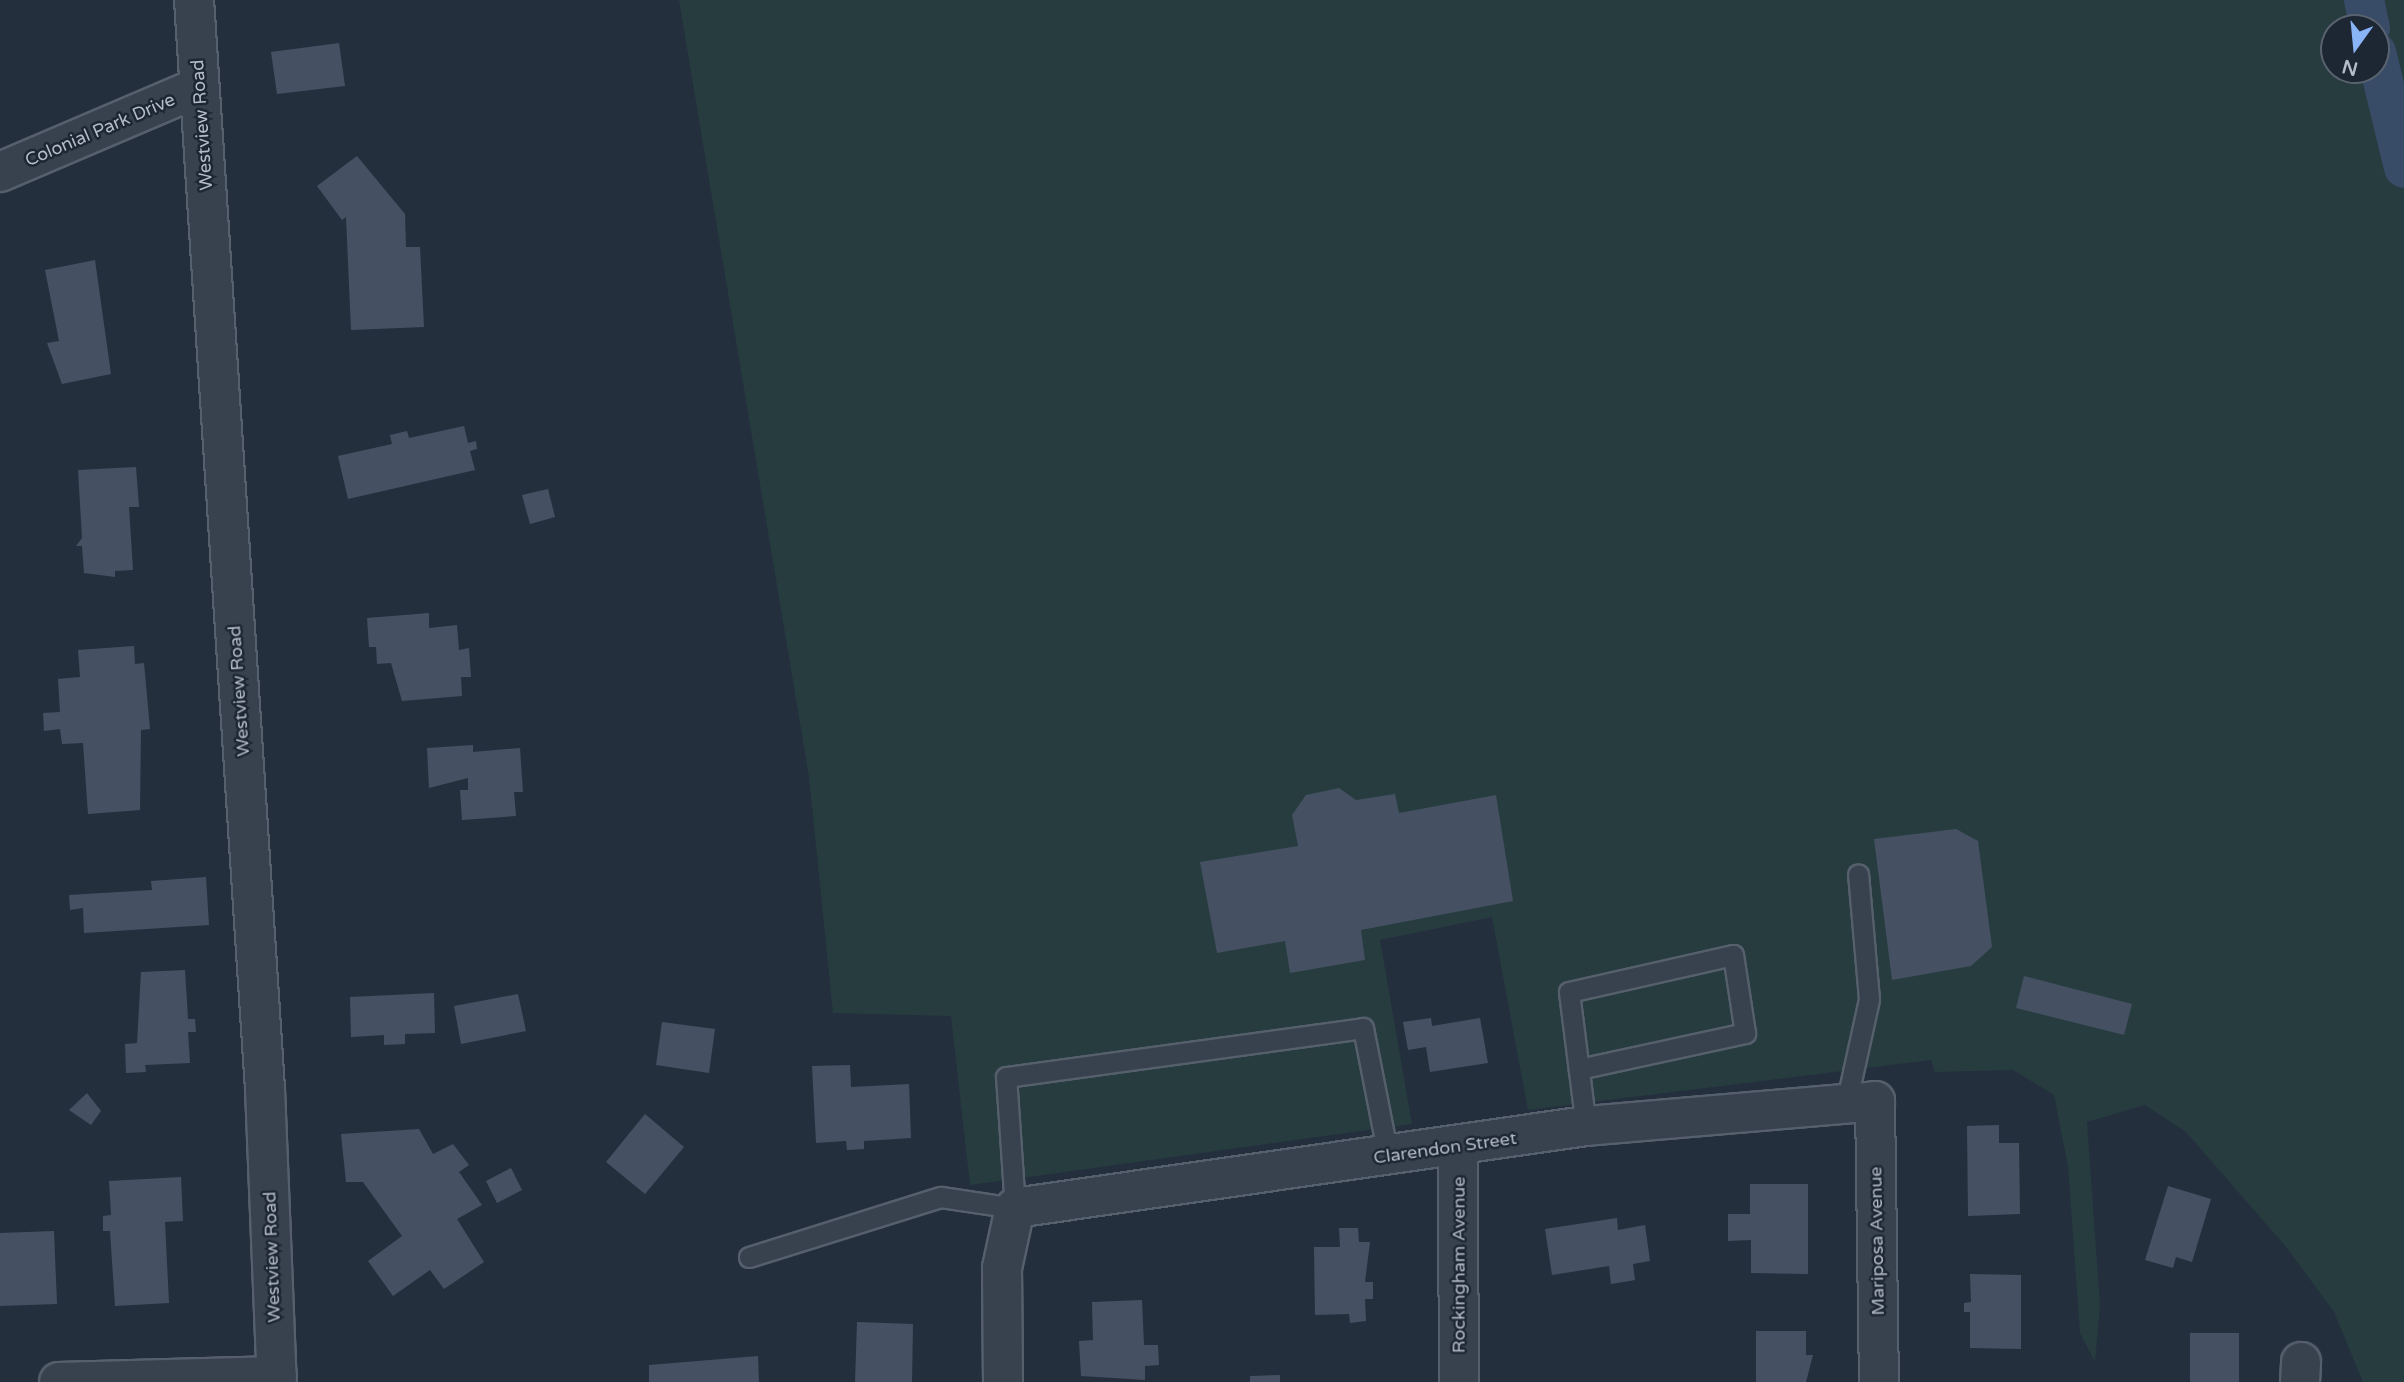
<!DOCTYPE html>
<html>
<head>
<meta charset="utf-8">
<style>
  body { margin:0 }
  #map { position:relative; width:2404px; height:1382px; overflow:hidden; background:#242f3e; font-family:"Varela Round",sans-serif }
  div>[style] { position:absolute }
  .green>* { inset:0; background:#263c3f }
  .canal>* { height:40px; margin:-20px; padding:0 20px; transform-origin:20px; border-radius:20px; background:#394c67 }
  .building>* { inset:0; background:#455162 }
  .roads { filter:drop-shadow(2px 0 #565f6c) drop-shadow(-2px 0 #565f6c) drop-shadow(0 2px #565f6c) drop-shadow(0 -2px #565f6c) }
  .lane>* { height:19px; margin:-9.5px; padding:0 9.5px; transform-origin:9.5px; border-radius:9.5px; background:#38414e }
  .street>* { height:38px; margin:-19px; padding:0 19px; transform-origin:19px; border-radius:19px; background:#38414e }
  span { translate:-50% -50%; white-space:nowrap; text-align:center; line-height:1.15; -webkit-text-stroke:5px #1d2633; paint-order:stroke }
  .street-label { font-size:18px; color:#b4bcc9 }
  .north { position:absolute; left:2320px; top:14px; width:70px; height:70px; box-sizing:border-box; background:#1d2633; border:2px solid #59626f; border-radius:50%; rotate:195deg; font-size:19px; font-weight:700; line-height:28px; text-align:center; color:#b4bcc9 }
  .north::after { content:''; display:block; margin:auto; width:24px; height:32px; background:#8ab4f8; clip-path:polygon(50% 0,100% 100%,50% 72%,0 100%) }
</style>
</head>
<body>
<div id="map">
  <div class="green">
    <div style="clip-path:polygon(evenodd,679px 0,2404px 0,2404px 1382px,2363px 1382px,2334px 1312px,2287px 1248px,2186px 1132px,2145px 1105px,2087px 1122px,2100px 1305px,2095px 1362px,2080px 1333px,2068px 1166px,2054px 1095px,2013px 1070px,1935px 1072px,1931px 1060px,1528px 1110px,1492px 917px,1380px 940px,1412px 1124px,970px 1185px,951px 1016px,833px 1013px,809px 777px,679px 0,2334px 28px,2376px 28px,2376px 70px,2334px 70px,2334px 28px)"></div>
  </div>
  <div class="canal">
    <div style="left:2364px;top:0;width:29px;rotate:78deg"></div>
    <div style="left:2376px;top:52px;width:119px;rotate:76.4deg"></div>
  </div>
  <div class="building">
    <div style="clip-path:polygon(339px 43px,345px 86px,277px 94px,271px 52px)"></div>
    <div style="clip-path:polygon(357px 156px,405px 214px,406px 247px,420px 247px,424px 327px,351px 330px,346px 217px,342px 220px,317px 186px)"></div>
    <div style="clip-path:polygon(95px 260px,111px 374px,62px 384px,47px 343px,59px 341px,45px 270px)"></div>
    <div style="clip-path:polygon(464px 426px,468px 443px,476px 441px,477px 449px,470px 451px,475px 470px,348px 499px,338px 456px,392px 444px,390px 435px,407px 431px,409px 438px)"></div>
    <div style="clip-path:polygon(136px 467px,139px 507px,129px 507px,133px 570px,115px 571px,115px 577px,84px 573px,82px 546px,76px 546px,82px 538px,78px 470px)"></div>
    <div style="clip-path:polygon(548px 489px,555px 517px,530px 524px,522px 495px)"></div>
    <div style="clip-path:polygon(429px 613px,429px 628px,457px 625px,459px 650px,469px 648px,471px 677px,461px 677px,462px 696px,402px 701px,391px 663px,377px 664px,376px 647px,369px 647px,367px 618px)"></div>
    <div style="clip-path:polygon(134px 646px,135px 664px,144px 663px,150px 729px,141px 730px,140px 810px,88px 814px,83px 743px,62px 744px,60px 729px,44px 731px,43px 713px,60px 712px,58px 679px,80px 677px,78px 650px)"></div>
    <div style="clip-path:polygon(473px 745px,473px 752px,520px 748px,523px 792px,514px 792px,516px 816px,462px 820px,460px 790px,468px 790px,468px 778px,429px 788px,427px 748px)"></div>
    <div style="clip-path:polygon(1339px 788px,1356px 800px,1395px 794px,1399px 813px,1496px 795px,1513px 901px,1361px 930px,1365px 960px,1290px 973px,1285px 941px,1217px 953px,1200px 862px,1298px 846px,1292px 815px,1306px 795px)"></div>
    <div style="clip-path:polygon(1956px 829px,1978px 841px,1992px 947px,1971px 966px,1892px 980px,1874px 839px)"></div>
    <div style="clip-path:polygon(206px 877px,209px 925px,84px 933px,83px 908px,70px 910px,69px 895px,152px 890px,151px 881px)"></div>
    <div style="clip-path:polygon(185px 970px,188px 1019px,195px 1019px,196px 1032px,188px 1032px,190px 1063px,145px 1065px,146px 1072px,126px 1073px,125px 1044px,137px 1043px,141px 972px)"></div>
    <div style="clip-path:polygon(2024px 976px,2132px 1004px,2124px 1035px,2016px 1008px)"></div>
    <div style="clip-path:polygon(434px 993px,435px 1033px,405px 1034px,405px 1044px,384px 1045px,384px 1035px,351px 1037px,350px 997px)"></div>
    <div style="clip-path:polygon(518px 994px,526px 1031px,461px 1044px,454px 1006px)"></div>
    <div style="clip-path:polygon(1431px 1018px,1432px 1026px,1480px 1018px,1488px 1063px,1430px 1072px,1426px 1047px,1408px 1050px,1403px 1022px)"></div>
    <div style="clip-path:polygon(662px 1022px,715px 1029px,709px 1073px,656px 1065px)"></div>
    <div style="clip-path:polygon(850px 1065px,851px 1087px,909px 1084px,911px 1138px,864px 1141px,864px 1149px,847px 1150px,846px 1141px,816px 1143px,812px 1066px)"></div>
    <div style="clip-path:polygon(87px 1093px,101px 1111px,91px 1125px,69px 1110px)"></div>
    <div style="clip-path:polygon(645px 1114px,684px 1147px,645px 1194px,606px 1162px)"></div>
    <div style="clip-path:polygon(1999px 1125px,1999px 1143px,2019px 1143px,2020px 1214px,1968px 1216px,1967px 1126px)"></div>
    <div style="clip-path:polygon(419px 1129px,433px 1154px,453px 1144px,469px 1165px,459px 1172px,482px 1205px,457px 1219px,484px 1262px,444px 1289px,430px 1270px,393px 1296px,368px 1261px,402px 1236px,363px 1182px,346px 1182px,341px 1134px)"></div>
    <div style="clip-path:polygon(511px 1168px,522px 1190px,497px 1203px,486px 1181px)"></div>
    <div style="clip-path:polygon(181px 1177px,183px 1221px,165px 1222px,169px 1303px,115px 1306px,110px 1231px,103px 1231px,103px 1216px,111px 1215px,109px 1181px)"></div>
    <div style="clip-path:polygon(1750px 1184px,1808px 1184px,1808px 1274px,1751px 1273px,1751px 1240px,1728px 1241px,1728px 1214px,1750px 1214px)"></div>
    <div style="clip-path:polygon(2168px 1186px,2211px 1199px,2192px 1262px,2176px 1257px,2173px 1268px,2145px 1260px)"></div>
    <div style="clip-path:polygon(1617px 1218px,1618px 1230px,1645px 1225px,1650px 1261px,1633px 1264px,1635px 1280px,1611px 1284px,1609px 1266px,1552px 1275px,1545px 1229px)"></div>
    <div style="clip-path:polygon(1339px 1228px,1358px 1228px,1359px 1242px,1370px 1242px,1365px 1282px,1373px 1282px,1373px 1299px,1365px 1299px,1366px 1321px,1350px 1323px,1349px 1314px,1315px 1315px,1314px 1247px,1340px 1247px)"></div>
    <div style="clip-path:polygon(54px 1231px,57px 1304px,0 1306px,0 1233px)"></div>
    <div style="clip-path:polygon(1970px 1274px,2021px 1275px,2021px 1349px,1970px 1348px,1970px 1312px,1964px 1312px,1964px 1303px,1971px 1302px)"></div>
    <div style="clip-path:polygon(1142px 1300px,1144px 1345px,1158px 1345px,1159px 1365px,1145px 1366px,1145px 1380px,1081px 1376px,1079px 1341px,1093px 1340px,1092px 1302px)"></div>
    <div style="clip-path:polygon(857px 1322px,913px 1324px,912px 1382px,855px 1382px)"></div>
    <div style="clip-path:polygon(1756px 1331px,1806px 1331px,1806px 1355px,1813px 1355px,1806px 1382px,1756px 1382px)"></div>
    <div style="clip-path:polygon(2190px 1333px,2239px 1333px,2239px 1382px,2190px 1382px)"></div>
    <div style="clip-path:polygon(758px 1356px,759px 1382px,649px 1382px,649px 1365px)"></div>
    <div style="clip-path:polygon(1280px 1375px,1280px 1382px,1250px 1382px,1250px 1376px)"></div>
  </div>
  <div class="roads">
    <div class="lane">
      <div style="left:1579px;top:1069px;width:170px;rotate:-12.2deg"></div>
      <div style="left:1745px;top:1033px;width:79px;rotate:-98.7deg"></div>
      <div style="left:1733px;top:955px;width:168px;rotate:167.3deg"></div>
      <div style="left:1569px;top:992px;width:135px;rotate:82.8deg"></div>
      <div style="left:1846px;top:1104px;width:107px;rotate:-77.6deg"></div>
      <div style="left:1869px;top:999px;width:125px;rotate:-95deg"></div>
      <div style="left:749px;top:1257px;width:201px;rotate:-17.4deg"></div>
      <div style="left:941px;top:1197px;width:75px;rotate:8.5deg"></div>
      <div style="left:1015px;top:1208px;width:131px;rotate:-93.9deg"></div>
      <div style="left:1006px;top:1077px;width:360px;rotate:-7.8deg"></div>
      <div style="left:1363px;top:1028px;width:130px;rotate:78.9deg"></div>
    </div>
    <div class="street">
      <div style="left:194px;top:0;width:1091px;rotate:86.27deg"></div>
      <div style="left:265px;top:1089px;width:293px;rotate:87.7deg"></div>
      <div style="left:0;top:172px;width:216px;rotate:-23.1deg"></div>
      <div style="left:1458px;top:1148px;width:234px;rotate:89.8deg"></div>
      <div style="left:59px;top:1382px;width:218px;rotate:-1.6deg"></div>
      <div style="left:1003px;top:1382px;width:114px;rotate:-90.5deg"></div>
      <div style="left:1002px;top:1268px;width:61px;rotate:-77.8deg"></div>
      <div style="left:1015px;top:1208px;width:577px;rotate:-8.17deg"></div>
      <div style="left:1586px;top:1126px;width:290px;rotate:-4.9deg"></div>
      <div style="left:1875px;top:1101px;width:281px;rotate:89.2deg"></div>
      <div style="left:2300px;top:1382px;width:20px;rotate:-87deg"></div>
    </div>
  </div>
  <div class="street-label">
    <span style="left:202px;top:125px;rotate:-94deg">Westview Road</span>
    <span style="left:100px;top:130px;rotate:-23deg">Colonial Park Drive</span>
    <span style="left:239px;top:691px;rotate:-94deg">Westview Road</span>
    <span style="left:1445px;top:1148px;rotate:-8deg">Clarendon Street</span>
    <span style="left:1877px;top:1241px;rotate:-91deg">Mariposa Avenue</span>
    <span style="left:272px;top:1257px;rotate:-92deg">Westview Road</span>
    <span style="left:1459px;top:1265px;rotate:-90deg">Rockingham Avenue</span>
  </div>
  <div class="north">N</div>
</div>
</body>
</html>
